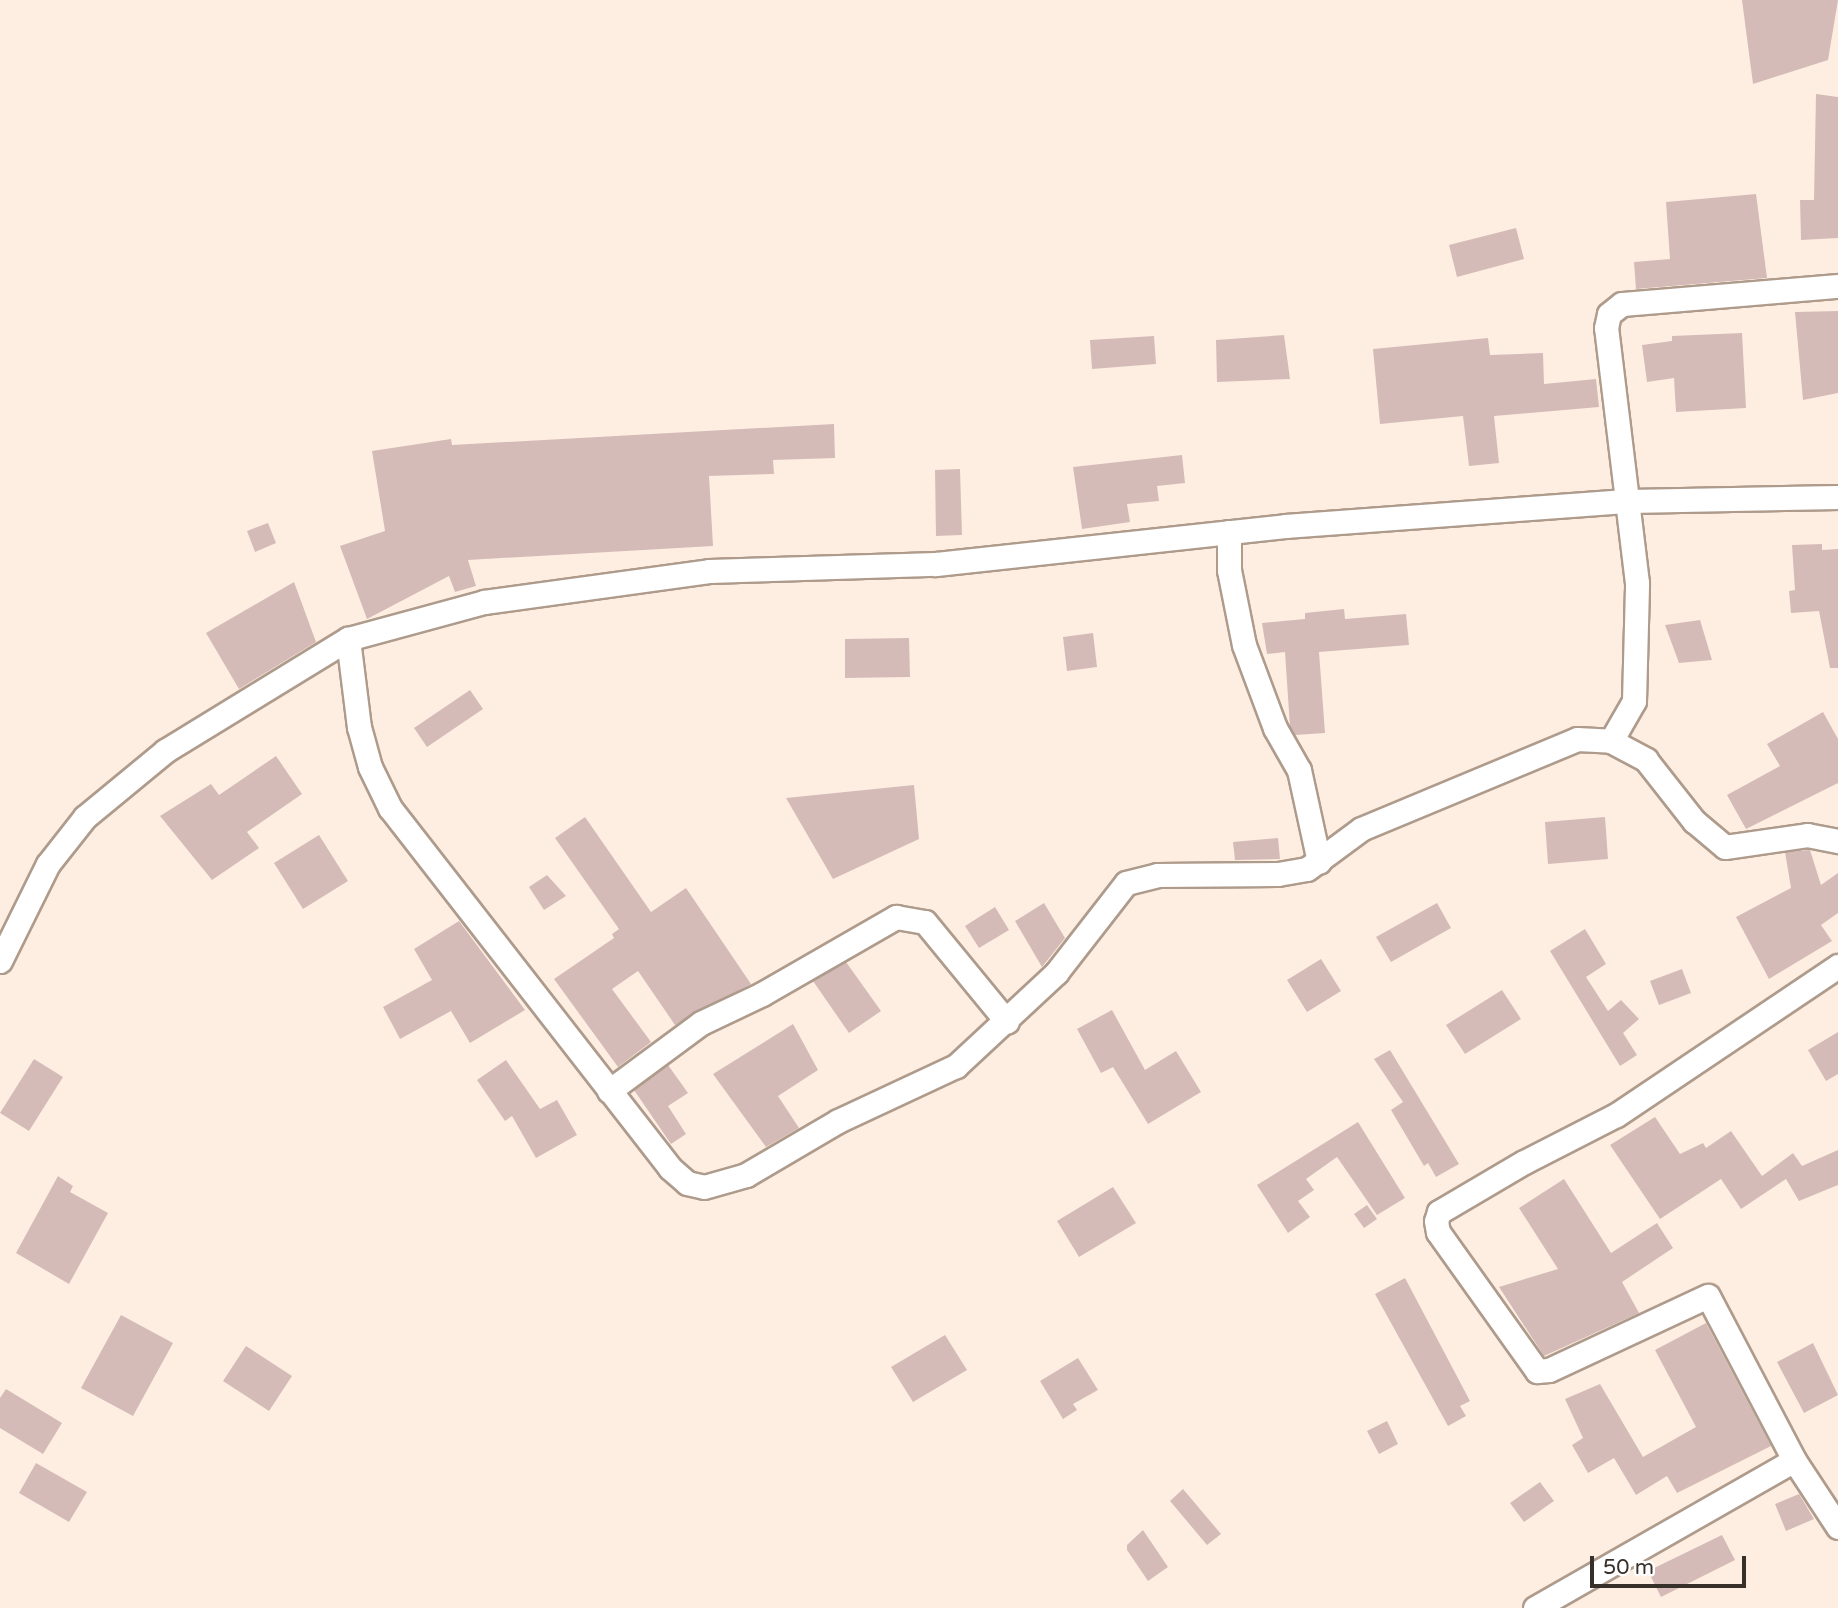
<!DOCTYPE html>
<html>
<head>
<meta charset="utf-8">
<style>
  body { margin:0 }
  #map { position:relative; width:1838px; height:1608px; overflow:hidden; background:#feeee1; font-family:"Varela Round",sans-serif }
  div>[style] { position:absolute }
  .building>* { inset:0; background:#d5bbb8 }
  .roads { filter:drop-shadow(2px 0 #ae9b8c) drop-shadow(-2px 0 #ae9b8c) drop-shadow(0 2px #ae9b8c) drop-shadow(0 -2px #ae9b8c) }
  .minor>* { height:23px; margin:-11.5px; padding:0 11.5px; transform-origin:11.5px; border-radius:11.5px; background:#fff }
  span { translate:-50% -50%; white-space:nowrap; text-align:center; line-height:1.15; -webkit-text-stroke:7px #fefefe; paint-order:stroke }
  .scale { position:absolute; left:1590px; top:1556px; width:156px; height:32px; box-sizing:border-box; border:4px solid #372f29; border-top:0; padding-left:9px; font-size:21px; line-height:24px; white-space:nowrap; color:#372f29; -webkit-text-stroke:5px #fefefe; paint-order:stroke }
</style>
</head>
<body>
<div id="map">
  <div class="building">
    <div style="clip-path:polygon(1742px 0,1838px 0,1828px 60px,1753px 84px)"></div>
    <div style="clip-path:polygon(1816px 94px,1838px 97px,1838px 238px,1801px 240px,1800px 200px,1814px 200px)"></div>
    <div style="clip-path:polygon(1756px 194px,1767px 278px,1636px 289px,1634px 262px,1670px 259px,1666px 202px)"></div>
    <div style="clip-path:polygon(1516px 228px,1524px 259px,1457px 277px,1449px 245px)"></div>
    <div style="clip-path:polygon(1838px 311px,1838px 393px,1803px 400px,1795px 312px)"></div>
    <div style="clip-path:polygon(1742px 333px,1746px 408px,1676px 412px,1674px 378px,1647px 382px,1642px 345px,1672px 341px,1672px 336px)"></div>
    <div style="clip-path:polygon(1284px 335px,1290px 379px,1217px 382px,1216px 340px)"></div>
    <div style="clip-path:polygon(1154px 336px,1156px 364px,1092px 369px,1090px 340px)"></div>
    <div style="clip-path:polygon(1488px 338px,1490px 355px,1543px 353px,1544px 384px,1596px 379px,1599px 407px,1494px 416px,1499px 463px,1469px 466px,1463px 416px,1380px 424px,1373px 349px)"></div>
    <div style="clip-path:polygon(834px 424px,835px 458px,773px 460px,774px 474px,709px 476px,713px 546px,468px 560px,476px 586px,455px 592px,449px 576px,367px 619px,340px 546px,385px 531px,372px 451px,451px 439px,452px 445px)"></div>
    <div style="clip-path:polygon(1182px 455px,1185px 483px,1157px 486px,1159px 501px,1127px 504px,1130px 522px,1082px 529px,1073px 467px)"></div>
    <div style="clip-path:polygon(960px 469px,962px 535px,936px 536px,935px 470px)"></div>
    <div style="clip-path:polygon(268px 523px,276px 543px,255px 552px,247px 531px)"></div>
    <div style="clip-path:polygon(1822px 544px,1822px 550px,1838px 549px,1838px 668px,1830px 668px,1819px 611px,1791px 613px,1789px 591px,1795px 590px,1792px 545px)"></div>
    <div style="clip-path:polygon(294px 582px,316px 642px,239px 689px,206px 633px)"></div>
    <div style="clip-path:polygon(1344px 609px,1345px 619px,1406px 614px,1409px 645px,1319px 652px,1325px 733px,1295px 735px,1290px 727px,1285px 652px,1267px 654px,1262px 623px,1305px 619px,1305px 613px)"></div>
    <div style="clip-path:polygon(1700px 620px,1712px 660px,1679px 663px,1665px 625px)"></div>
    <div style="clip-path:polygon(1093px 633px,1097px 667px,1067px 671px,1063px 637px)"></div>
    <div style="clip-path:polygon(909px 638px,910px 677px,845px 678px,845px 639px)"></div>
    <div style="clip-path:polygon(470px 690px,483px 709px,427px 747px,414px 728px)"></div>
    <div style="clip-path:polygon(1823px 712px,1838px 739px,1838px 783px,1746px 829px,1727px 795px,1780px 766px,1767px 744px)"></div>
    <div style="clip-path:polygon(276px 756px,302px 794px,247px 832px,259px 848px,212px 880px,160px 816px,211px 784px,219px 795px)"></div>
    <div style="clip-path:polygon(914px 785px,919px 839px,833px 879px,786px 798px)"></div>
    <div style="clip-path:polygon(585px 817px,651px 912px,686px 888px,751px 984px,675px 1025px,638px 971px,612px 989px,651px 1042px,618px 1067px,554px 979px,614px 938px,612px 934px,619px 929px,555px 838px)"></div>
    <div style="clip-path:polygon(1605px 817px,1608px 859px,1548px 864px,1545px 822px)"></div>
    <div style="clip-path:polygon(319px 835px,348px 881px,303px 909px,274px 863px)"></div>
    <div style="clip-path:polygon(1278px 838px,1280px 859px,1235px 860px,1233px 842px)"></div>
    <div style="clip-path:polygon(1810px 850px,1821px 885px,1838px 873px,1838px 913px,1821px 925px,1832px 941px,1769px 979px,1736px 917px,1791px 888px,1785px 852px)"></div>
    <div style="clip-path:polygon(547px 875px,566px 896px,544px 910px,529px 887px)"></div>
    <div style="clip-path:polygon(1044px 903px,1065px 938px,1042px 967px,1015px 921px)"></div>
    <div style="clip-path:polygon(1437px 903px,1451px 928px,1391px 962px,1376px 937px)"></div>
    <div style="clip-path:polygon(995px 907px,1009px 930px,979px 948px,965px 926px)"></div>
    <div style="clip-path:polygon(459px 921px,525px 1010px,470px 1043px,451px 1011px,400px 1039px,383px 1007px,432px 980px,414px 949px)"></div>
    <div style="clip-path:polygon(1585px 929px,1606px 964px,1586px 977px,1608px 1011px,1621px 1000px,1639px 1019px,1623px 1033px,1637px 1055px,1620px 1066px,1550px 951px)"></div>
    <div style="clip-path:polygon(1321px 959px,1341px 991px,1307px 1012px,1287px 980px)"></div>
    <div style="clip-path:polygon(846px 962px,881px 1011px,849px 1033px,813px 981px)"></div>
    <div style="clip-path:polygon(1682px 969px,1691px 993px,1659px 1005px,1650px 981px)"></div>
    <div style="clip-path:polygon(1502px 990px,1521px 1019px,1465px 1054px,1446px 1025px)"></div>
    <div style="clip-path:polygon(1112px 1010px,1145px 1070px,1176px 1051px,1201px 1092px,1148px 1124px,1113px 1067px,1101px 1073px,1077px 1029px)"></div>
    <div style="clip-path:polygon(793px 1024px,818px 1070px,778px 1096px,799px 1128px,766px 1147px,713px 1074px)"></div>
    <div style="clip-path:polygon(1838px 1032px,1838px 1074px,1826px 1081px,1808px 1050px)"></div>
    <div style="clip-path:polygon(1390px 1050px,1459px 1164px,1436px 1177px,1428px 1163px,1424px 1166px,1391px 1110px,1403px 1102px,1374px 1059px)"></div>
    <div style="clip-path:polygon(34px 1059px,63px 1077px,29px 1131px,0 1113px)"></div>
    <div style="clip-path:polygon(506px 1060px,540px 1109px,557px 1100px,577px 1135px,536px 1158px,512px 1116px,505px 1121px,477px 1080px)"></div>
    <div style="clip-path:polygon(668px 1065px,688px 1093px,668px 1106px,686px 1134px,671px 1144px,634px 1090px)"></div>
    <div style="clip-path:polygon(1655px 1117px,1680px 1154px,1703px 1143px,1706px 1148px,1731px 1131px,1762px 1176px,1793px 1153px,1802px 1166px,1838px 1150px,1838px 1185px,1799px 1201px,1786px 1179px,1741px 1209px,1721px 1179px,1660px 1219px,1610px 1145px)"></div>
    <div style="clip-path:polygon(1358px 1122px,1405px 1198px,1377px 1215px,1337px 1157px,1306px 1179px,1314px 1190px,1298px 1201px,1310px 1217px,1288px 1233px,1257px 1185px)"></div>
    <div style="clip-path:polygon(58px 1176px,73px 1186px,70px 1192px,108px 1213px,69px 1284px,16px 1253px)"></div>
    <div style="clip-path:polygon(1564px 1179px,1611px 1253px,1657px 1223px,1673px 1248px,1622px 1282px,1639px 1313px,1544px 1356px,1499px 1287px,1558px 1269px,1519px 1208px)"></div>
    <div style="clip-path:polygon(1113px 1187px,1136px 1223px,1079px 1257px,1057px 1221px)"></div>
    <div style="clip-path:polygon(1367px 1205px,1377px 1219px,1364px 1228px,1354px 1214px)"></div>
    <div style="clip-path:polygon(1405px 1278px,1470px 1401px,1460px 1406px,1466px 1416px,1448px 1426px,1375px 1294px)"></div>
    <div style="clip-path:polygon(121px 1315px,173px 1343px,133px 1416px,81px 1388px)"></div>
    <div style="clip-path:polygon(1706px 1323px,1771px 1446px,1677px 1493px,1667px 1476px,1636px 1495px,1614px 1458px,1588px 1473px,1572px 1445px,1583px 1438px,1565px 1399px,1600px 1384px,1643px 1457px,1696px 1427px,1655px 1350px)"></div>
    <div style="clip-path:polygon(945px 1335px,967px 1370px,913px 1402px,891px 1367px)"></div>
    <div style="clip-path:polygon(1813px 1343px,1838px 1395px,1804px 1413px,1777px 1362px)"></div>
    <div style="clip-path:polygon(246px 1346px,292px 1376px,269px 1411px,223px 1381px)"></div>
    <div style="clip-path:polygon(1078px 1358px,1098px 1390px,1073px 1404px,1077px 1410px,1063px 1419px,1040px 1381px)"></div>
    <div style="clip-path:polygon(6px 1389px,62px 1423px,43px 1454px,0 1428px,0 1398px)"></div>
    <div style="clip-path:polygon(1387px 1421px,1398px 1444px,1379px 1454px,1367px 1431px)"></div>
    <div style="clip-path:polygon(36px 1463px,87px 1492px,69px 1522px,19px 1493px)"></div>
    <div style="clip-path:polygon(1540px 1482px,1554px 1501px,1524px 1522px,1510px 1503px)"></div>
    <div style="clip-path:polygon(1183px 1489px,1221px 1534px,1207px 1545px,1170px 1501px)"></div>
    <div style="clip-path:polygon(1799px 1494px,1814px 1519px,1786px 1531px,1775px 1504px)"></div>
    <div style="clip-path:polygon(1143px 1530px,1168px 1567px,1148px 1581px,1127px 1550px,1127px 1545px)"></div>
    <div style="clip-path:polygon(1722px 1535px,1735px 1560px,1661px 1597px,1648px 1571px)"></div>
  </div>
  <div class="roads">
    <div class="minor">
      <div style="left:1229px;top:532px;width:38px;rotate:90deg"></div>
      <div style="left:1229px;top:570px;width:76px;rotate:78.7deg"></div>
      <div style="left:1244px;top:645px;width:89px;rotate:69.5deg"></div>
      <div style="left:1275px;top:728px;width:48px;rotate:60.3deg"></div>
      <div style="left:1299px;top:770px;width:94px;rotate:77.7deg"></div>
      <div style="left:348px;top:639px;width:89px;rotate:82.9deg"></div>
      <div style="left:359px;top:727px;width:41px;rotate:74.6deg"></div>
      <div style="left:370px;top:767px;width:46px;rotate:64deg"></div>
      <div style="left:390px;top:808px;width:456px;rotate:52.1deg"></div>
      <div style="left:670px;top:1168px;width:23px;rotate:41deg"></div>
      <div style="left:687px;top:1183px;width:17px;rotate:13deg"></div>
      <div style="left:704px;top:1187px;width:44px;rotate:-15.9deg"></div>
      <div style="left:746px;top:1175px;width:107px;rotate:-30.4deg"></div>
      <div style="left:838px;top:1121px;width:130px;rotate:-25deg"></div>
      <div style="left:956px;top:1066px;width:137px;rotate:-42.9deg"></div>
      <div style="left:1056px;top:973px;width:114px;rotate:-52.1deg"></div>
      <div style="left:1126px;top:883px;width:32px;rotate:-14deg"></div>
      <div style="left:1157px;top:875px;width:121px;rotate:-0.5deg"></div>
      <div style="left:1278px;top:874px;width:29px;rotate:-10deg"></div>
      <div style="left:1307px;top:869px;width:67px;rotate:-36.5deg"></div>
      <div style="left:1361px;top:829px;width:234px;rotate:-22.6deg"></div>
      <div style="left:1577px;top:739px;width:34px;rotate:3deg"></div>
      <div style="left:1611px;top:741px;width:40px;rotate:28deg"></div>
      <div style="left:1646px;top:760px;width:78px;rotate:51.8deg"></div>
      <div style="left:1694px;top:821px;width:40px;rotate:40deg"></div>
      <div style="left:1725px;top:847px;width:83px;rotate:-8.3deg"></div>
      <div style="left:1807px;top:835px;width:32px;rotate:11deg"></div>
      <div style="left:1611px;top:741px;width:46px;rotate:-60.1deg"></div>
      <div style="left:1634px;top:701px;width:118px;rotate:-88.5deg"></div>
      <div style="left:1637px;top:583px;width:257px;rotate:-96.9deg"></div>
      <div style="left:1606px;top:328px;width:14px;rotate:-78deg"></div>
      <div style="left:1609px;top:314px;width:16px;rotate:-38deg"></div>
      <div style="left:1622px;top:304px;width:217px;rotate:-4.8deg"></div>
      <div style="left:0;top:961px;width:108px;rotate:-63.7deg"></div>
      <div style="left:48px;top:864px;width:60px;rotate:-51.8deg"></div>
      <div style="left:85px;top:817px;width:104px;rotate:-39.5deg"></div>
      <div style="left:165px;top:751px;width:215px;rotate:-31.5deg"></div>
      <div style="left:348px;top:639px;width:141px;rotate:-15.2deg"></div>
      <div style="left:484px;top:602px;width:227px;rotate:-7.8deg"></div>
      <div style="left:709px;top:571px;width:227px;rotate:-1.8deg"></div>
      <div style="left:936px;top:564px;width:351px;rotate:-6.2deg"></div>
      <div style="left:1285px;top:526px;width:345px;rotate:-4.2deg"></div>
      <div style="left:1629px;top:501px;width:209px;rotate:-1.1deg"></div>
      <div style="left:1838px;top:966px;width:267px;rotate:146.1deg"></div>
      <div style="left:1616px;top:1115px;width:103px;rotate:152.9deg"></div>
      <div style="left:1524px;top:1162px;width:99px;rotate:149.5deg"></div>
      <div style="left:1439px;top:1212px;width:9px;rotate:108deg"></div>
      <div style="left:1436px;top:1221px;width:11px;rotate:80deg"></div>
      <div style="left:1438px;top:1232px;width:171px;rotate:54.5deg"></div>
      <div style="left:1537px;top:1371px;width:12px;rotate:-5deg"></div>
      <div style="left:1549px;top:1370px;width:175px;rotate:-25deg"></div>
      <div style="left:1708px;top:1296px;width:185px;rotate:62.3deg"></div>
      <div style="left:1794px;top:1460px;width:80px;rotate:56.7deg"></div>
      <div style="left:609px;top:1091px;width:114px;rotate:-36.5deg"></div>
      <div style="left:701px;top:1023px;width:68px;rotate:-25.4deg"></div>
      <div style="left:762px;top:994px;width:155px;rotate:-29.9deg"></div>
      <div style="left:896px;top:917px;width:29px;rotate:10deg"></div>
      <div style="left:925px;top:922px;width:129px;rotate:50.6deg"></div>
      <div style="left:1535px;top:1608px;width:298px;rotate:-29.7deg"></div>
    </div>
  </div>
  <div class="scale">50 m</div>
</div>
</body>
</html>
